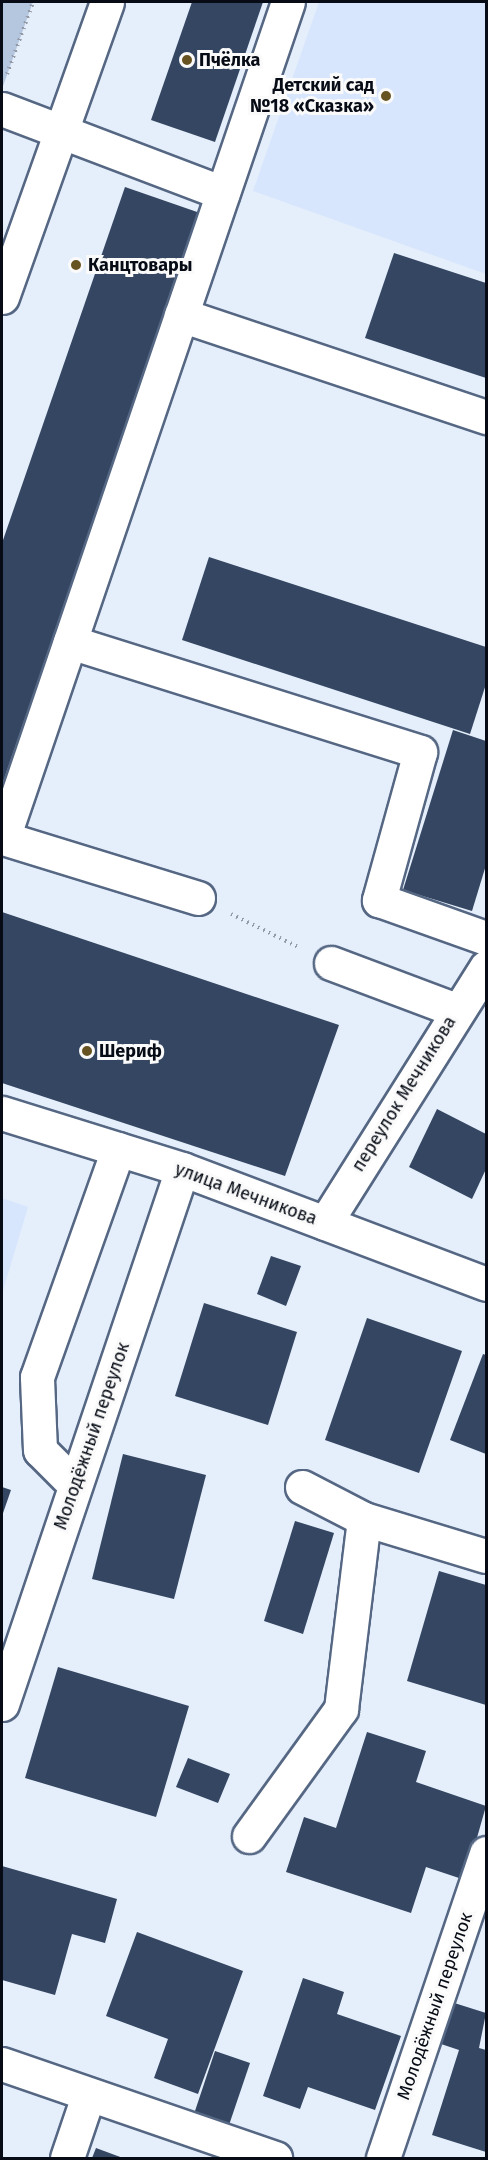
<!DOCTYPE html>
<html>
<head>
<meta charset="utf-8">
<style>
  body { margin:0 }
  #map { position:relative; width:488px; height:2160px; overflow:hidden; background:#e5eefb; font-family:"Fira Sans",sans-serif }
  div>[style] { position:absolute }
  .built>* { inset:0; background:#d7e6fd }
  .green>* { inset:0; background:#b5c6df }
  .building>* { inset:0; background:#344661 }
  .path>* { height:4px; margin-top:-2px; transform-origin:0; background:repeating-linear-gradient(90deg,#939aa6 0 1.5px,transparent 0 6px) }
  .roads { filter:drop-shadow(2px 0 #556783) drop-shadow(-2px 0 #556783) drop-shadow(0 2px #556783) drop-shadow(0 -2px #556783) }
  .minor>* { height:33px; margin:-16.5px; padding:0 16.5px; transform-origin:16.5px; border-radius:16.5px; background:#fff }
  .dots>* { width:16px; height:16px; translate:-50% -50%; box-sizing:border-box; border:3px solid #fafafa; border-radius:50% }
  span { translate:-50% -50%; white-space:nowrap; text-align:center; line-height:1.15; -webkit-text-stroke:6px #fafafa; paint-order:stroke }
  .poi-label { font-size:18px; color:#060b15; font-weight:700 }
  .left { translate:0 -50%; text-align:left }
  .right { translate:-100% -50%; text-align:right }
  .street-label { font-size:18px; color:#060b15 }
  .frame { position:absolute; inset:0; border:3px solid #060b15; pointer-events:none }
</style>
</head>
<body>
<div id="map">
  <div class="built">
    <div style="clip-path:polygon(319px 2px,486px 2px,486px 274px,253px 191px)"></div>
    <div style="clip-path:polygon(2px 1198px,28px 1207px,2px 1294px)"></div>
  </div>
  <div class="green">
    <div style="clip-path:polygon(2px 2px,33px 2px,2px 89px)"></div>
  </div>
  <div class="building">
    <div style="clip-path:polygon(192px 2px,263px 2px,215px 142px,151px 120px)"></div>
    <div style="clip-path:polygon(125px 187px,200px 213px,2px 785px,2px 543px)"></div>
    <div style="clip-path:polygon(394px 253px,486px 283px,486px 378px,365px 338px)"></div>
    <div style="clip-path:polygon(209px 557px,486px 647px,486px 684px,470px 734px,182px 640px)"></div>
    <div style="clip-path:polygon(453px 730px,486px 741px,486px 865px,472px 911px,403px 890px)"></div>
    <div style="clip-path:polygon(2px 912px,339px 1025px,285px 1176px,2px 1083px)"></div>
    <div style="clip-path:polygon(437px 1109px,486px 1134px,486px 1169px,472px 1199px,409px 1167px)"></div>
    <div style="clip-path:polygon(271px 1256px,301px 1266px,286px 1306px,257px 1294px)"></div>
    <div style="clip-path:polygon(204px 1303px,297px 1332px,268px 1425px,175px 1396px)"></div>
    <div style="clip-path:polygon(367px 1318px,462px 1351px,419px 1473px,325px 1440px)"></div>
    <div style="clip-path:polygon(483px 1354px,486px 1355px,486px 1454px,450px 1440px)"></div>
    <div style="clip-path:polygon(123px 1454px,206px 1475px,174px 1599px,92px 1579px)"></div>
    <div style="clip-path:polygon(2px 1487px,11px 1490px,2px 1516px)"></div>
    <div style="clip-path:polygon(295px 1521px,334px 1533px,303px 1634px,264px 1621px)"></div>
    <div style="clip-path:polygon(439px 1571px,486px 1585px,486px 1705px,407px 1681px)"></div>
    <div style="clip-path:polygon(58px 1667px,189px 1706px,156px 1817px,25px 1778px)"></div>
    <div style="clip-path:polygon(367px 1732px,426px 1751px,416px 1782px,486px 1806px,465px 1880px,426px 1867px,411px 1913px,286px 1872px,304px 1817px,336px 1828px)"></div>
    <div style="clip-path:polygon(188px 1758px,230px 1774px,218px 1803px,176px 1787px)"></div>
    <div style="clip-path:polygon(2px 1866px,117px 1899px,105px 1943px,72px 1934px,55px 1995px,2px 1980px)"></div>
    <div style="clip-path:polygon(137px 1932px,243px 1971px,198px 2094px,154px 2078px,168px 2039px,106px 2016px)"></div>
    <div style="clip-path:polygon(303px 1978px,344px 1992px,337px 2014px,401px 2036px,375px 2110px,308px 2087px,300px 2109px,263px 2096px)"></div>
    <div style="clip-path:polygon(448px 2001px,486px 2013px,479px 2048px,486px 2050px,486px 2152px,432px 2135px,459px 2050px,435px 2042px)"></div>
    <div style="clip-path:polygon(215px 2051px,250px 2063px,229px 2125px,194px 2114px)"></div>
    <div style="clip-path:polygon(96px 2148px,123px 2158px,92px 2158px)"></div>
  </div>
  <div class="path">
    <div style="left:7px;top:74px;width:77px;rotate:-70.1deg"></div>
    <div style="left:231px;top:914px;width:77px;rotate:26.2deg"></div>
  </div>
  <div class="roads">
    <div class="minor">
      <div style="left:2px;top:109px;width:236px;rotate:20.8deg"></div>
      <div style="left:2px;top:297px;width:313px;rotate:-70.4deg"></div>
      <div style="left:181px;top:315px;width:322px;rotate:18.5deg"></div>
      <div style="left:70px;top:642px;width:367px;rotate:17.4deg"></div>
      <div style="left:420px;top:752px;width:154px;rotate:105.5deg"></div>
      <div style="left:379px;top:900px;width:114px;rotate:19.6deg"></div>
      <div style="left:198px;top:898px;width:204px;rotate:-162.9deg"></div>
      <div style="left:3px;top:838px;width:883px;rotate:-71.18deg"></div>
      <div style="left:331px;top:963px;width:134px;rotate:20.6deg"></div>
      <div style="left:2px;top:1113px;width:189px;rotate:17.3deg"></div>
      <div style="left:182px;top:1169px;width:325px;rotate:20.7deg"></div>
      <div style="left:325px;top:1223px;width:302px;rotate:-57.8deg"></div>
      <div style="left:75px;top:1485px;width:49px;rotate:-135deg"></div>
      <div style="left:40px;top:1450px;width:73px;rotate:-92.4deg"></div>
      <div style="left:37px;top:1377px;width:242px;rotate:-70.4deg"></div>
      <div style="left:302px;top:1487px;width:70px;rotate:27.3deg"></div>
      <div style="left:364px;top:1519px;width:127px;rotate:16.9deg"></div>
      <div style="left:2px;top:1704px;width:564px;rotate:-71.4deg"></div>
      <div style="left:249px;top:1836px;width:157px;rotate:-54.1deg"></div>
      <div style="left:341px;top:1709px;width:191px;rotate:-83.1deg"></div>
      <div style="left:2px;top:2064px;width:289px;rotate:19deg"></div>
      <div style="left:67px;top:2158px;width:65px;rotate:-71.3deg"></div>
      <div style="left:383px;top:2158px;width:322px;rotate:-71.3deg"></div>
    </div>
  </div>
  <div class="dots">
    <div style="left:187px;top:60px;background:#675322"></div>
    <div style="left:386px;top:96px;background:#675322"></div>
    <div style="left:76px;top:265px;background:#675322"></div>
    <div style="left:87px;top:1051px;background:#675322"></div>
  </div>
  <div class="poi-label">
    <span class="left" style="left:199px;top:60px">Пчёлка</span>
    <span class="right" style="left:374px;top:96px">Детский сад<br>№18 «Сказка»</span>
    <span class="left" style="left:88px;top:265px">Канцтовары</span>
    <span class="left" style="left:99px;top:1051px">Шериф</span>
  </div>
  <div class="street-label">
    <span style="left:404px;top:1094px;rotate:-58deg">переулок Мечникова</span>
    <span style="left:246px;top:1194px;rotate:20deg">улица Мечникова</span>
    <span style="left:92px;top:1436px;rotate:-71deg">Молодёжный переулок</span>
    <span style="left:435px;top:2006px;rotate:-71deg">Молодёжный переулок</span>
  </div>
  <div class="frame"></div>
</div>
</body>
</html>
